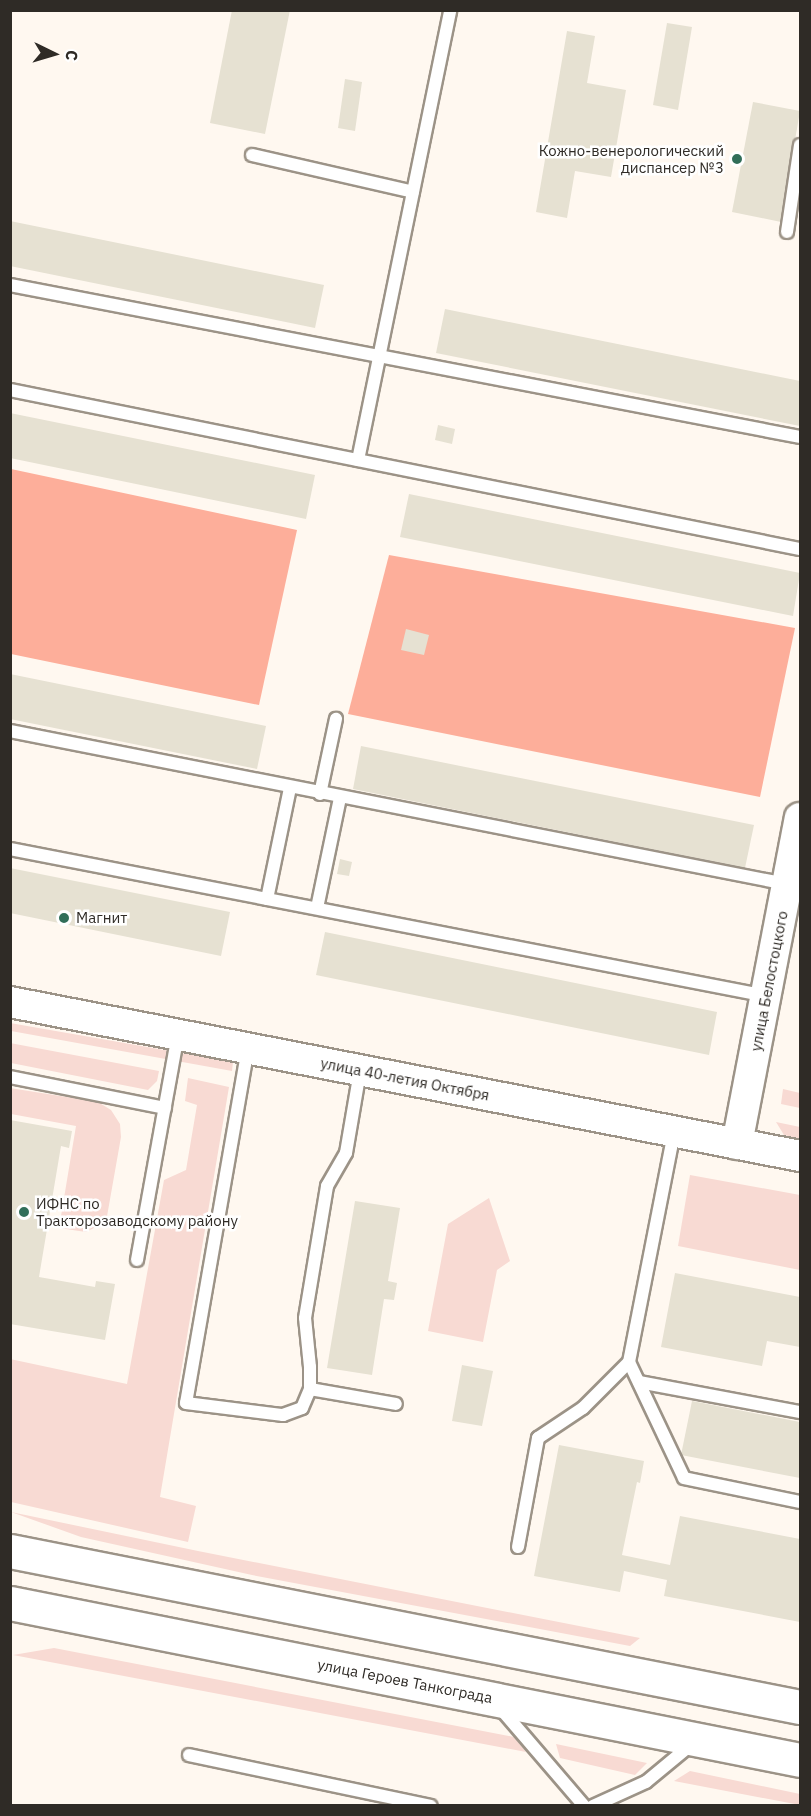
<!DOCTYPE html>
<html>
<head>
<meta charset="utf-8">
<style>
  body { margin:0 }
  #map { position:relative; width:811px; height:1816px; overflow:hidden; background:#fff8f0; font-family:"IBM Plex Sans",sans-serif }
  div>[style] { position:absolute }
  .green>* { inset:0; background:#f8dad3 }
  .forest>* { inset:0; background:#fdae9a }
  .building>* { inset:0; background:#e6e1d2 }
  .roads { filter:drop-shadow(2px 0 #9c9387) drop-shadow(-2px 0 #9c9387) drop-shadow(0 2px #9c9387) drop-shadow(0 -2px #9c9387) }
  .service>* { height:12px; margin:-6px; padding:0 6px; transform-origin:6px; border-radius:6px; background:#fff }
  .tertiary>* { height:30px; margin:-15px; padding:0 15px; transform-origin:15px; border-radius:15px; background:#fff }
  .primary>* { height:33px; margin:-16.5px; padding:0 16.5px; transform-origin:16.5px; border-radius:16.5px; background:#fff }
  .dots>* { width:16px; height:16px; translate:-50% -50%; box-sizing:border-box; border:3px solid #fff; border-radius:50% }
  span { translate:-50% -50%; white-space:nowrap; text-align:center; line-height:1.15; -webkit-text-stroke:5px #fff; paint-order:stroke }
  .poi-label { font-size:15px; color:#2f2b26 }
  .right { translate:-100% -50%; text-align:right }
  .left { translate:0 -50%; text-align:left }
  .street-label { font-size:15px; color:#2f2b26 }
  .frame { position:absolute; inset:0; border:12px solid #2f2b26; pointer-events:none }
  .north { position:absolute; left:24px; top:24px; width:60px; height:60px; -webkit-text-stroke:4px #fff; paint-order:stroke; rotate:95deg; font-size:16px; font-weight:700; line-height:24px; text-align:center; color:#2f2b26 }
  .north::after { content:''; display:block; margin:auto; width:21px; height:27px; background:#2f2b26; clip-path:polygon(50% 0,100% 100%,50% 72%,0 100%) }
</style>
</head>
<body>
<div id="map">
  <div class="green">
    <div style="clip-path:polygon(10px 1023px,233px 1062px,232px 1071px,11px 1031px)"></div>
    <div style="clip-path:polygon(10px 1043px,159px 1071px,157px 1081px,148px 1090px,11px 1063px)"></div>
    <div style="clip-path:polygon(188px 1078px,229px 1087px,160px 1497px,196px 1506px,188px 1542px,11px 1502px,10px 1359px,127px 1384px,164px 1180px,186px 1170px,197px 1105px,185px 1101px)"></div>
    <div style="clip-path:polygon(10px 1088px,98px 1102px,111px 1110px,120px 1124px,121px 1137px,106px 1222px,86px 1232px,59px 1228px,76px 1126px,11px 1114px)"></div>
    <div style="clip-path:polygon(783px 1089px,800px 1093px,800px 1108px,781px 1104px)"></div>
    <div style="clip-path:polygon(776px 1122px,800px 1127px,800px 1139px,784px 1135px)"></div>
    <div style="clip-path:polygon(690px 1175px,800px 1195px,800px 1270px,678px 1246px)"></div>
    <div style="clip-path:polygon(489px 1198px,510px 1261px,497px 1270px,483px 1342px,428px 1331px,448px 1224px)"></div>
    <div style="clip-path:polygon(11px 1512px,198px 1551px,640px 1638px,630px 1646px,252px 1575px,81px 1537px)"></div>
    <div style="clip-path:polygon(54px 1648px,514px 1737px,526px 1752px,13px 1655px)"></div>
    <div style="clip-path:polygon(556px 1744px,647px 1763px,635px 1775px,560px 1758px)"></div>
    <div style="clip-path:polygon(690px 1771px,800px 1794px,800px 1805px,674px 1781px)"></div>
  </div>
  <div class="forest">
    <div style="clip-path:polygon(11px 469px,297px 530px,259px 705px,11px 654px)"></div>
    <div style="clip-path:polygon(389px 555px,795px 628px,760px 797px,348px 714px)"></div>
  </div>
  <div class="building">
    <div style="clip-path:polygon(232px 10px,290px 10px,265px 134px,210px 123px)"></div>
    <div style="clip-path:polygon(667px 23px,692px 27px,678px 110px,653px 105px)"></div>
    <div style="clip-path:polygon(567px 31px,595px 36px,587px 83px,626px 90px,611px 177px,575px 171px,567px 218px,536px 212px)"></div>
    <div style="clip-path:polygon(345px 79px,362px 82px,355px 131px,338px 128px)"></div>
    <div style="clip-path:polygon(753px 102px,800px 111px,781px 222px,732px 212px)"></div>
    <div style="clip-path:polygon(10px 221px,324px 285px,315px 328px,10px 266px)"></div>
    <div style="clip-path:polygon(445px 309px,800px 381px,800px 426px,436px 353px)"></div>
    <div style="clip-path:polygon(10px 413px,315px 475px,306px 519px,10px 458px)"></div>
    <div style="clip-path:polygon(438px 425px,455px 429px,452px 444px,435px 440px)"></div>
    <div style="clip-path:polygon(409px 494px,800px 573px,793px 616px,400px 537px)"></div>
    <div style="clip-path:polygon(406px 629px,429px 635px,424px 655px,401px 650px)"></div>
    <div style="clip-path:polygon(10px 674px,266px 726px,257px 769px,10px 719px)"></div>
    <div style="clip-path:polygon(361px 746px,754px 825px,745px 868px,353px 789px)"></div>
    <div style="clip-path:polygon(340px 859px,352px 862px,349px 876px,337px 874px)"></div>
    <div style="clip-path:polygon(10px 868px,230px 912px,221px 956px,10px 913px)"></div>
    <div style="clip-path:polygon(325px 932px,717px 1012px,709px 1055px,316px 975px)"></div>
    <div style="clip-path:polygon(10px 1120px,72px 1131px,69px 1148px,61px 1146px,39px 1277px,95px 1287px,96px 1281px,115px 1284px,105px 1340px,10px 1324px)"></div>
    <div style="clip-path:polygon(355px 1201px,400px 1208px,388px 1281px,397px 1283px,394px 1300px,384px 1299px,372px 1375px,327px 1368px)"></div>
    <div style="clip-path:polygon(675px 1273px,800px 1297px,800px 1347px,767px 1341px,762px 1366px,661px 1347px)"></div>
    <div style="clip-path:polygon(462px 1365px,493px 1371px,482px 1426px,452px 1421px)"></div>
    <div style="clip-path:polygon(692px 1401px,800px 1422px,800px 1478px,681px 1455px)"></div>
    <div style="clip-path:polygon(559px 1445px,644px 1461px,640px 1483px,637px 1482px,622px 1555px,670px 1565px,680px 1516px,800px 1539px,800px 1622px,664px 1596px,667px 1580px,624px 1571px,620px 1592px,534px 1576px)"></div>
  </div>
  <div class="roads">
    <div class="service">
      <div style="left:252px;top:155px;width:165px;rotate:12.9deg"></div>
      <div style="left:787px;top:232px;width:88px;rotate:-81.5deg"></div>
      <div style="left:10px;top:285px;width:804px;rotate:10.89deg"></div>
      <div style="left:10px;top:390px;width:806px;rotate:11.38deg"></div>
      <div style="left:358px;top:460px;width:459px;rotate:-78.4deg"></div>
      <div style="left:10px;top:731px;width:791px;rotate:11.15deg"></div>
      <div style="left:320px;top:794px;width:77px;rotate:-78deg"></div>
      <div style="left:10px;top:849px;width:770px;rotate:11deg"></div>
      <div style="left:267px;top:899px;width:113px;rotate:-78.3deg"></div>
      <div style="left:317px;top:908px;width:112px;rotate:-78.2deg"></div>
      <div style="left:248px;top:1048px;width:360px;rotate:99.9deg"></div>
      <div style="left:186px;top:1403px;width:98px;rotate:7.1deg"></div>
      <div style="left:283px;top:1415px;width:20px;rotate:-20deg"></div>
      <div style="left:302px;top:1408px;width:21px;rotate:-67deg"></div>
      <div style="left:310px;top:1389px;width:22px;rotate:-90deg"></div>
      <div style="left:310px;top:1367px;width:49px;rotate:-95.8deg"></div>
      <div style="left:305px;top:1318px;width:134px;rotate:-80.5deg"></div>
      <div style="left:327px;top:1186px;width:38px;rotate:-60deg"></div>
      <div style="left:346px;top:1153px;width:83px;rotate:-80.3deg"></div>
      <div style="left:10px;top:1077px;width:158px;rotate:11.3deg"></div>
      <div style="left:137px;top:1260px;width:229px;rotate:-79.7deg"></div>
      <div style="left:629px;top:1362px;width:128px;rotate:64.6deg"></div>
      <div style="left:684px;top:1478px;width:118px;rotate:11.7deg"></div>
      <div style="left:639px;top:1382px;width:164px;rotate:10.6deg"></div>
      <div style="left:310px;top:1389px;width:87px;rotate:9.9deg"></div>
      <div style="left:518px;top:1547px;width:111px;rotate:-79.6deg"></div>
      <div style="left:538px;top:1438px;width:54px;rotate:-33.7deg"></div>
      <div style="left:583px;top:1408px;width:65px;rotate:-45deg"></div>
      <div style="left:629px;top:1362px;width:234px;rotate:-78.9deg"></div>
      <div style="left:501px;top:1709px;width:128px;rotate:49.4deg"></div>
      <div style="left:189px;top:1755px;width:247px;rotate:11.9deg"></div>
      <div style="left:593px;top:1806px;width:58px;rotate:-24.4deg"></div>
      <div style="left:646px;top:1782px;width:61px;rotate:-39.7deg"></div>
    </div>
    <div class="tertiary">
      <div style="left:10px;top:1002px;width:805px;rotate:11.03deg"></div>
      <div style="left:737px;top:1144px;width:332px;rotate:-79.1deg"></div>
    </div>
    <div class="primary">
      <div style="left:10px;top:1551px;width:805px;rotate:11.17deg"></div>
      <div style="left:10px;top:1603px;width:805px;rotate:11.24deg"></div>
    </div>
  </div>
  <div class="dots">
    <div style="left:737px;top:159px;background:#316e59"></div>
    <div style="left:64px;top:918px;background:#316e59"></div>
    <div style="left:24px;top:1212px;background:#316e59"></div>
  </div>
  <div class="poi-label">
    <span class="right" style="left:724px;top:159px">Кожно-венерологический<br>диспансер №3</span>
    <span class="left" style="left:76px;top:918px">Магнит</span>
    <span class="left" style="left:36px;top:1212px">ИФНС по<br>Тракторозаводскому району</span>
  </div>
  <div class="street-label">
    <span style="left:769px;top:981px;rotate:-79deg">улица Белостоцкого</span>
    <span style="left:405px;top:1079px;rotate:11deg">улица 40-летия Октября</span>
    <span style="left:405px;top:1681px;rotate:11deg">улица Героев Танкограда</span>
  </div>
  <div class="frame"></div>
  <div class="north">С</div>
</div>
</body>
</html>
